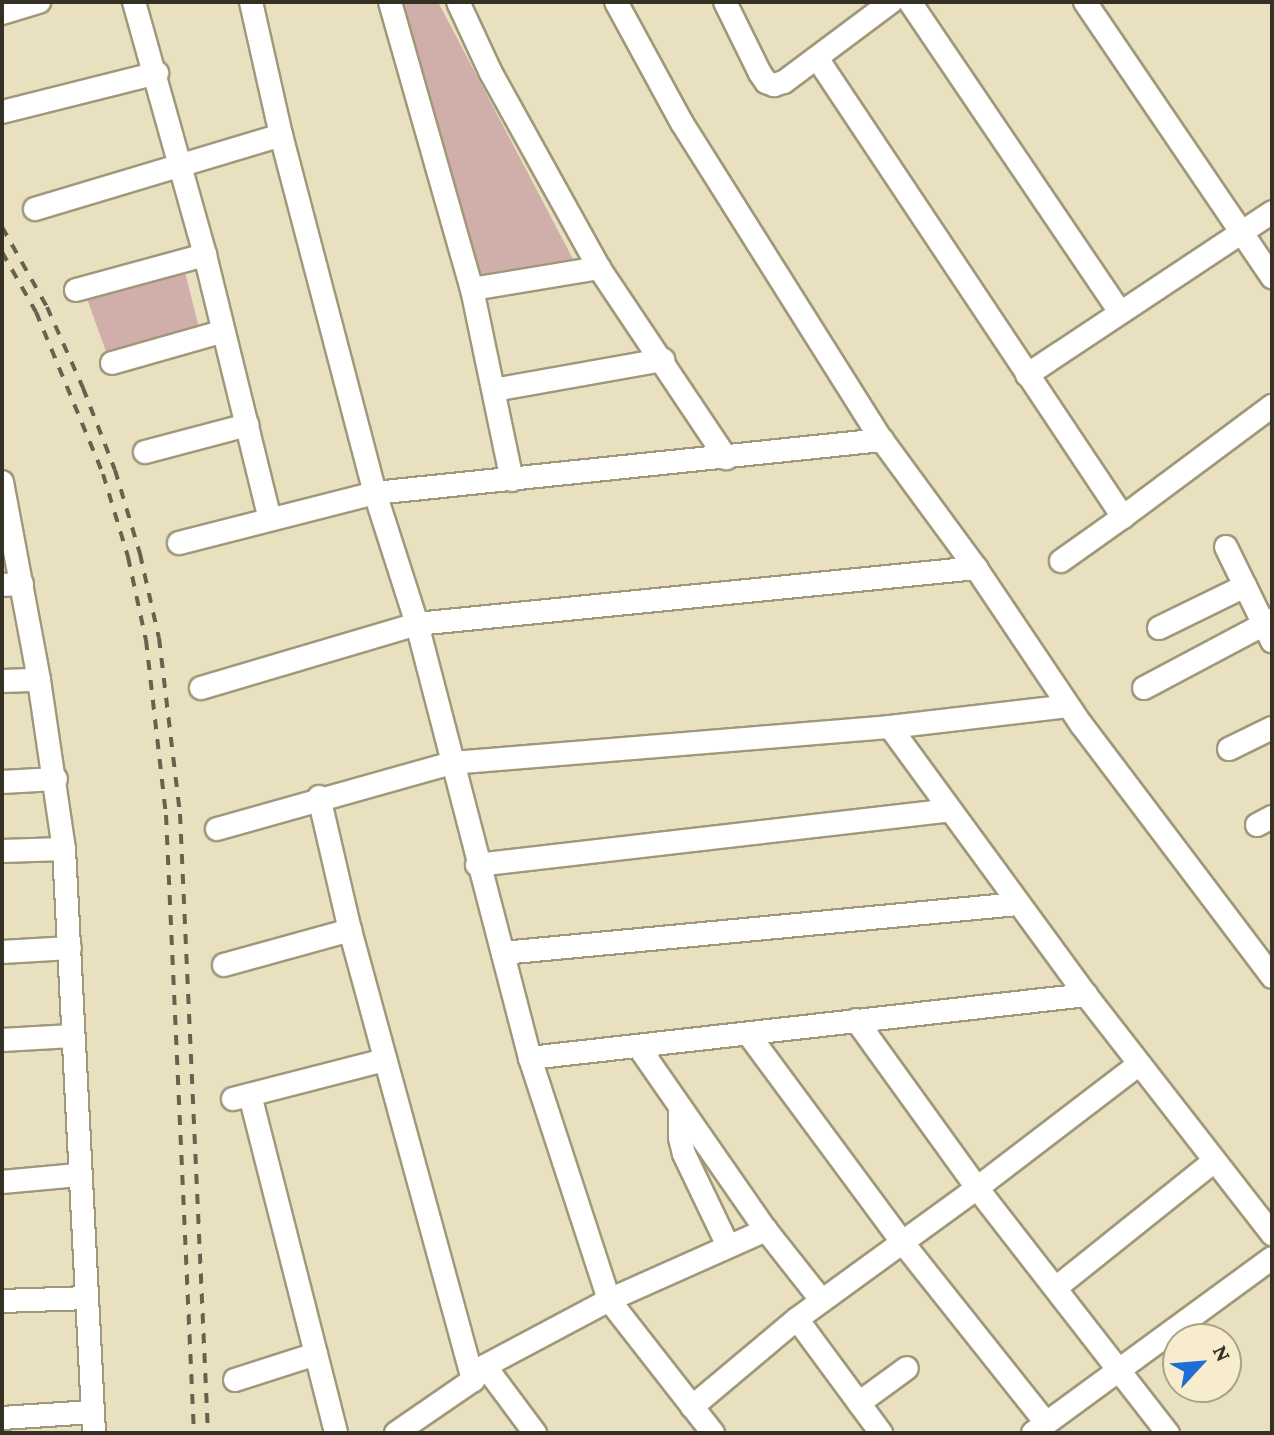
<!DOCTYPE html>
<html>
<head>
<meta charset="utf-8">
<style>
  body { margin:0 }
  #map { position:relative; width:1274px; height:1435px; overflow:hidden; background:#e9e0c0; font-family:"Crimson Pro",serif }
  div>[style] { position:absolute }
  .green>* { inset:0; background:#d0aeaa }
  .roads { filter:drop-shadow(2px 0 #a1987a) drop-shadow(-2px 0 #a1987a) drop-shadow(0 2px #a1987a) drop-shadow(0 -2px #a1987a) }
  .minor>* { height:22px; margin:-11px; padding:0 11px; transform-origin:11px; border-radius:11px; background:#fff }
  .rail>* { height:4px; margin-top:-2px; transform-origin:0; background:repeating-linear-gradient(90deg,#66624f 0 10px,transparent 0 20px) }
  span { translate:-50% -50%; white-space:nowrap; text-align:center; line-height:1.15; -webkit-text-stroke:6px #f7edcd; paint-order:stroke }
  .frame { position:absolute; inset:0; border:4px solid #343124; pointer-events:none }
  .north { position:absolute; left:1162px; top:1323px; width:80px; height:80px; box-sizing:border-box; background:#f7edcd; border:2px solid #a9a289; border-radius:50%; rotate:64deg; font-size:22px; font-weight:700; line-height:32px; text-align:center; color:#343124 }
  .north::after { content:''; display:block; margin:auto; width:28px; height:36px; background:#1f6ed8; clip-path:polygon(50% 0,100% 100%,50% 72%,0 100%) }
</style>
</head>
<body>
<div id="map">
  <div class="green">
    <div style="clip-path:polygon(391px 2px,438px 2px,574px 261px,466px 284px)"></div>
    <div style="clip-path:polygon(184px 268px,199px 328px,108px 357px,86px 296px)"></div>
  </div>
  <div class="roads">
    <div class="minor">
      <div style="left:134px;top:2px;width:263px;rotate:74.3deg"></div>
      <div style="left:205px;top:255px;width:272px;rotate:76.2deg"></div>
      <div style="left:251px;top:2px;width:136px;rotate:77.3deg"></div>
      <div style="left:281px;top:135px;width:370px;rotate:75.3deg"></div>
      <div style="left:375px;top:493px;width:138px;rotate:72.2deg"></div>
      <div style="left:417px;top:624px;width:448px;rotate:75.4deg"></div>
      <div style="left:530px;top:1058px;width:255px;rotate:71.9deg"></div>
      <div style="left:609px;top:1300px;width:169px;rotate:52deg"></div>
      <div style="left:390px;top:2px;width:298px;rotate:74.1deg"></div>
      <div style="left:472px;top:289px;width:195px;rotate:78.2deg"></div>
      <div style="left:458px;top:2px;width:78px;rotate:65.1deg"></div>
      <div style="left:491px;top:73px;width:223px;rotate:61deg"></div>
      <div style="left:599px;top:268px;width:229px;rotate:56.2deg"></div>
      <div style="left:616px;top:2px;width:138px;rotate:61.4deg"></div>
      <div style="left:682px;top:123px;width:375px;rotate:57.8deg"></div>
      <div style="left:882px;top:440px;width:159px;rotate:53.7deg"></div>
      <div style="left:976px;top:568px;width:188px;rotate:56.1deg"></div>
      <div style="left:1081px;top:724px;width:317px;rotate:52.9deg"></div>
      <div style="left:725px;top:2px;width:79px;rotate:63.8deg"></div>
      <div style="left:760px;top:73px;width:11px;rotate:56deg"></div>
      <div style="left:766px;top:82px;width:9px;rotate:21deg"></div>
      <div style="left:774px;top:85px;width:10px;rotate:-17deg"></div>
      <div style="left:784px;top:82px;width:134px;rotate:-36.8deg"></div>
      <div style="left:910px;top:2px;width:374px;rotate:55.9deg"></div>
      <div style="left:1085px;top:2px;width:333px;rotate:55.8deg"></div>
      <div style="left:2px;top:13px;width:39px;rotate:-17deg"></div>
      <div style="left:817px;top:58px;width:552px;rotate:56.31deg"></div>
      <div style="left:1123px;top:517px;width:186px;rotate:-36.7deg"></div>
      <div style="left:2px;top:112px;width:160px;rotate:-14.1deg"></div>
      <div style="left:35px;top:209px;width:257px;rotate:-16.7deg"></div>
      <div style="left:472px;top:289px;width:129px;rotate:-9.4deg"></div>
      <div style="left:76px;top:290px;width:134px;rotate:-15.2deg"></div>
      <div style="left:112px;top:363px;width:116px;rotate:-15.9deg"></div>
      <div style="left:1027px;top:375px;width:294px;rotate:-33.6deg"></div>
      <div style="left:494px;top:390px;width:172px;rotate:-10.1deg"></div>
      <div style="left:145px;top:452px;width:106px;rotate:-14.8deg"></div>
      <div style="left:2px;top:482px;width:201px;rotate:79.4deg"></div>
      <div style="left:39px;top:680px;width:171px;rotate:81.6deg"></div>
      <div style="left:64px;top:849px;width:585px;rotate:87.06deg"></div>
      <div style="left:179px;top:543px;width:202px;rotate:-14.3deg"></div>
      <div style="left:375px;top:493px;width:510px;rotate:-5.97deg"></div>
      <div style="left:1226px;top:547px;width:105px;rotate:63.9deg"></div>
      <div style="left:1061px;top:561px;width:76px;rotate:-35.4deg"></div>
      <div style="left:2px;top:585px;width:20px;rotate:-3deg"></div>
      <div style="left:1159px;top:628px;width:96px;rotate:-26deg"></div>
      <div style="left:2px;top:681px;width:37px;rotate:-2deg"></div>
      <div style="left:201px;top:688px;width:225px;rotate:-16.5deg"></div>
      <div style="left:417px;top:624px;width:562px;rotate:-5.72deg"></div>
      <div style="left:1144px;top:688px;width:145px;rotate:-28deg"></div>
      <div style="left:890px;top:727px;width:332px;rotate:53.8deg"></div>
      <div style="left:1086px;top:995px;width:303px;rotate:52.1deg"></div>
      <div style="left:1229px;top:749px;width:48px;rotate:-26deg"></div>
      <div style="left:2px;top:782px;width:54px;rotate:-3.2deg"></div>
      <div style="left:319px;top:797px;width:137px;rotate:76.9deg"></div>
      <div style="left:350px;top:930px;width:467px;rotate:74.7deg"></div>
      <div style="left:1257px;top:825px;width:17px;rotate:-28deg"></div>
      <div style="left:217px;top:829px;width:244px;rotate:-15.7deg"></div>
      <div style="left:452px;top:763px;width:439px;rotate:-4.7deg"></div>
      <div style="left:890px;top:727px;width:179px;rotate:-6.7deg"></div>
      <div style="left:2px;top:851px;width:62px;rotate:-1.8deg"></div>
      <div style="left:477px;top:865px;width:476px;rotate:-6.6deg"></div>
      <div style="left:2px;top:952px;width:68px;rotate:-3.4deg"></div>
      <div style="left:503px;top:953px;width:517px;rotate:-5.44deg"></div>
      <div style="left:224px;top:965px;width:131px;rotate:-15.5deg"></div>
      <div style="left:856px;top:1020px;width:207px;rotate:54.2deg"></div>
      <div style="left:977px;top:1188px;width:311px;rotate:52.1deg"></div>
      <div style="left:749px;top:1035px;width:259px;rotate:53.5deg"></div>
      <div style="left:903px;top:1243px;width:230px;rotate:51.5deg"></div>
      <div style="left:2px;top:1040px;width:70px;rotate:-3.3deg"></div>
      <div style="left:638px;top:1046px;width:224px;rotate:55.2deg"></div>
      <div style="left:766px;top:1230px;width:90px;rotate:51.7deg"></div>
      <div style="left:530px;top:1058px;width:560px;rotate:-6.46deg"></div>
      <div style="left:250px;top:1095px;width:349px;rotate:75.7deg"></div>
      <div style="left:233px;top:1099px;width:157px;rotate:-14.4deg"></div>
      <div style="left:680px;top:1107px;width:31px;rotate:90deg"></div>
      <div style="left:680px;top:1138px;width:16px;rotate:76deg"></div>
      <div style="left:684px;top:1154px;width:102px;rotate:64.4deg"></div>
      <div style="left:2px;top:1182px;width:76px;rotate:-5.3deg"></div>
      <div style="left:1057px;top:1287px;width:201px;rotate:-38.7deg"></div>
      <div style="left:2px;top:1301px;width:84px;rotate:-2deg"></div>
      <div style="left:797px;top:1319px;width:142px;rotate:53.6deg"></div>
      <div style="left:485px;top:1366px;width:84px;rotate:53.3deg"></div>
      <div style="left:235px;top:1380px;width:85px;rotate:-17.8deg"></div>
      <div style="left:859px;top:1403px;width:59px;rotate:-36.1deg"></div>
      <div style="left:692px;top:1407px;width:137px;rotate:-40deg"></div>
      <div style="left:797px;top:1319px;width:223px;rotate:-36deg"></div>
      <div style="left:977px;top:1188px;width:204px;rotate:-37.4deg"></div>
      <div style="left:2px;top:1418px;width:90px;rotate:-3.8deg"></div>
      <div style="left:396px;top:1433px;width:93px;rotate:-34.5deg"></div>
      <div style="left:473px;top:1380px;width:18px;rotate:-49deg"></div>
      <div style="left:485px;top:1366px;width:140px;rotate:-28deg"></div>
      <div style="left:609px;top:1300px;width:172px;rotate:-24deg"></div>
      <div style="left:1033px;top:1433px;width:296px;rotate:-36.2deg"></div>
    </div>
  </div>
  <div class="rail">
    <div style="left:2px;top:227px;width:92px;rotate:60.6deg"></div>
    <div style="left:47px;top:307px;width:89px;rotate:66deg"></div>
    <div style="left:83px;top:388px;width:88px;rotate:68.7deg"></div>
    <div style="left:115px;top:470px;width:88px;rotate:73.4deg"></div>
    <div style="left:140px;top:554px;width:86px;rotate:77.3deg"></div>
    <div style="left:159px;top:638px;width:177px;rotate:83.2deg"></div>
    <div style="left:180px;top:814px;width:620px;rotate:87.41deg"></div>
    <div style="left:2px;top:252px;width:69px;rotate:60.5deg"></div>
    <div style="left:36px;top:312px;width:175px;rotate:67.5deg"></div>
    <div style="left:103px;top:474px;width:87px;rotate:73.2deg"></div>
    <div style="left:128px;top:557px;width:85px;rotate:77.8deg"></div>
    <div style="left:146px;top:640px;width:176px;rotate:83.5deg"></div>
    <div style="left:166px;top:815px;width:619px;rotate:87.41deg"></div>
  </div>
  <div class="frame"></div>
  <div class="north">N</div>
</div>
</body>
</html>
